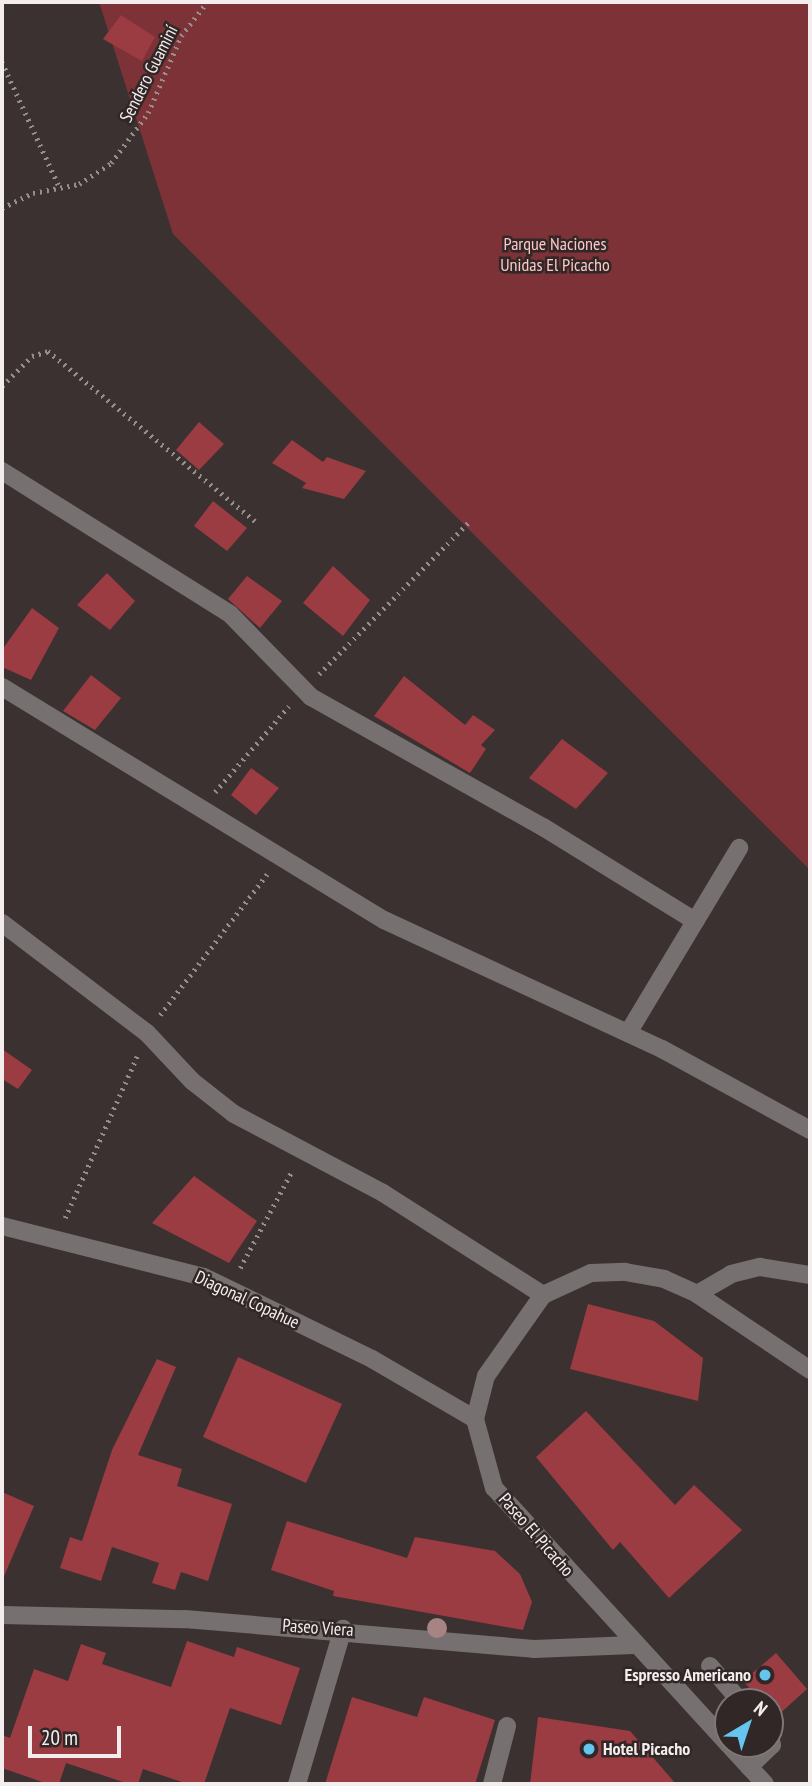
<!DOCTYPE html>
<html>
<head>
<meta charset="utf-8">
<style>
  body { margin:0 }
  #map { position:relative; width:812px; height:1786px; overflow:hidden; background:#3c3131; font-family:"PT Sans Narrow",sans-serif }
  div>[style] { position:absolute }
  .green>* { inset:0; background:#7c3236 }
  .building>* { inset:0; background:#9b3b42 }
  .path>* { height:4.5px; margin-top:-2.25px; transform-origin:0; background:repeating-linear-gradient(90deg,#968d8d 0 2px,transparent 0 7px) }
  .minor>* { height:18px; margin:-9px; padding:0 9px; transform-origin:9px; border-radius:9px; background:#767070 }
  .trees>* { width:20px; height:20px; margin:-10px; border-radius:50%; background:#a78484 }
  .dots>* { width:19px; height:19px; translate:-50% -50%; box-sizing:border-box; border:4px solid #312727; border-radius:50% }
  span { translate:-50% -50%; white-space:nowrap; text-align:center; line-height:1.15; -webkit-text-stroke:5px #312727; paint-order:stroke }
  .street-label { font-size:18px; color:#f4eded }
  .park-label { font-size:18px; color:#fec7c7 }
  .poi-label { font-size:18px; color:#f4eded; font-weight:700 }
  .right { translate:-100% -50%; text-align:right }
  .left { translate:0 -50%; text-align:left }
  .frame { position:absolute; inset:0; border:4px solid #f4eded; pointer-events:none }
  .north { position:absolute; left:714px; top:1688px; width:70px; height:70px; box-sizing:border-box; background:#312727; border:2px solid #7f7676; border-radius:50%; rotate:39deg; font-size:19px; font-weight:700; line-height:28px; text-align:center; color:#f4eded }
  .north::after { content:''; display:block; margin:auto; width:24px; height:32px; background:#65c5ee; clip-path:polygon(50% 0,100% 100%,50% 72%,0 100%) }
  .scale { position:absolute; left:28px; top:1726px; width:93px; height:32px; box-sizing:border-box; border:4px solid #f4eded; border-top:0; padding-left:9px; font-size:21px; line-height:24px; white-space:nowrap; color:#f4eded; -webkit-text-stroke:5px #312727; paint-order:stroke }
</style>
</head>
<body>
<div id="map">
  <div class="green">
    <div style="clip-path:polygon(99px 2px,810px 2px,810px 870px,173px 234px)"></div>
  </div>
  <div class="building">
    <div style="clip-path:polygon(121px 15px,155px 37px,142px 61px,103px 39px)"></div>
    <div style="clip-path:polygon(199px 422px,224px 444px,199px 470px,176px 450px)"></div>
    <div style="clip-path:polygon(292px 440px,323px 462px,327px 457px,366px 471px,344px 499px,302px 488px,306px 483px,272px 463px)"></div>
    <div style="clip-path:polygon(213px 501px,247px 528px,227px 551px,194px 526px)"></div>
    <div style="clip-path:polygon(333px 566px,370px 600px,343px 636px,303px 603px)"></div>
    <div style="clip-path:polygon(107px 573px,135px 601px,110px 630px,77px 605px)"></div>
    <div style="clip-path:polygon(247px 576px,282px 601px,260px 628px,228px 599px)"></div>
    <div style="clip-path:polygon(32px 608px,59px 628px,31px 680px,2px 667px,2px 650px)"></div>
    <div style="clip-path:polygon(91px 675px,121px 698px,95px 730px,63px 711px)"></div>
    <div style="clip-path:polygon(404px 676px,465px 725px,473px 715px,495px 730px,481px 745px,486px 749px,470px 773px,374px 716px)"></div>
    <div style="clip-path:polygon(562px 739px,608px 773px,576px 809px,529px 778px)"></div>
    <div style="clip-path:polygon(251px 768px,279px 788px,256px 815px,231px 795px)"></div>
    <div style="clip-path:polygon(2px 1049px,32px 1070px,18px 1089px,2px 1079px)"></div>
    <div style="clip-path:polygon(194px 1176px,257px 1221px,229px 1263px,152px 1223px)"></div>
    <div style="clip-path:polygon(588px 1304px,654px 1321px,703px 1358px,698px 1401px,570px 1369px)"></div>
    <div style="clip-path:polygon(238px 1357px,342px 1404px,306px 1483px,203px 1437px)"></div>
    <div style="clip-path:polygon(157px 1359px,176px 1367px,138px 1455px,182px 1469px,177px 1486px,232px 1504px,208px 1581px,181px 1572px,175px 1590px,152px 1583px,159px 1563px,112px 1547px,101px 1581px,60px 1568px,70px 1537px,82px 1541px,112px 1450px)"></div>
    <div style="clip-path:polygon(586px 1411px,675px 1505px,694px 1485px,742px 1530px,669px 1598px,620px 1542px,613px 1550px,536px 1457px)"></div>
    <div style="clip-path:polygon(2px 1492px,34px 1506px,2px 1581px)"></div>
    <div style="clip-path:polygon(287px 1521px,407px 1558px,415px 1537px,495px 1551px,520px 1574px,532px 1602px,523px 1630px,333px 1596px,334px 1591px,271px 1570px)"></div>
    <div style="clip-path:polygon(187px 1641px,234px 1657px,237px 1647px,300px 1668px,281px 1725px,230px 1708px,204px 1784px,188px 1784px,143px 1769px,138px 1784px,129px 1784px,66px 1763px,59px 1784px,48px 1784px,2px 1768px,2px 1735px,10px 1738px,34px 1669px,68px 1681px,81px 1644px,106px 1653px,102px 1664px,171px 1687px)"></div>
    <div style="clip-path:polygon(776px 1653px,807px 1689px,775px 1718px,770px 1702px,762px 1702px,743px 1681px)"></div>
    <div style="clip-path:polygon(352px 1697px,417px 1717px,424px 1697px,495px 1720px,475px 1784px,325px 1784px)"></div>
    <div style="clip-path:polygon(538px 1717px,630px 1731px,676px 1784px,530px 1784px)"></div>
  </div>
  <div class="path">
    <div style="left:2px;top:62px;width:139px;rotate:65.3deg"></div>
    <div style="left:2px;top:208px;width:34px;rotate:-26deg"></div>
    <div style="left:33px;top:193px;width:47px;rotate:-11.1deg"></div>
    <div style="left:79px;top:184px;width:38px;rotate:-33deg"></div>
    <div style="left:111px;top:163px;width:62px;rotate:-53.5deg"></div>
    <div style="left:148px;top:113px;width:84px;rotate:-66.8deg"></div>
    <div style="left:181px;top:36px;width:43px;rotate:-52.6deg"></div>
    <div style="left:2px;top:386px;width:42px;rotate:-45deg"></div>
    <div style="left:32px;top:356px;width:17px;rotate:-17deg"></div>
    <div style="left:48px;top:351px;width:268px;rotate:39.4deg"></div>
    <div style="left:319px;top:674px;width:214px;rotate:-45.4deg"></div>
    <div style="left:215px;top:792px;width:113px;rotate:-49.3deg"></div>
    <div style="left:160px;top:1015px;width:177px;rotate:-52.8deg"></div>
    <div style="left:65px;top:1218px;width:177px;rotate:-66deg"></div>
    <div style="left:240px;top:1268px;width:110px;rotate:-61.8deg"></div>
  </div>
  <div class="minor">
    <div style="left:2px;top:471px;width:269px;rotate:32.1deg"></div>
    <div style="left:230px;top:614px;width:116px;rotate:45.7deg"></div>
    <div style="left:311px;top:697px;width:266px;rotate:29.3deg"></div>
    <div style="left:543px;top:827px;width:179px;rotate:31.7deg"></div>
    <div style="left:2px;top:687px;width:447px;rotate:31.4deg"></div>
    <div style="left:384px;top:920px;width:306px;rotate:24.9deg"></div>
    <div style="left:662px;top:1049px;width:169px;rotate:28.7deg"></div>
    <div style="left:2px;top:923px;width:182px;rotate:37.2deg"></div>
    <div style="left:147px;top:1033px;width:66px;rotate:46.8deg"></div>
    <div style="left:192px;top:1081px;width:53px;rotate:38.2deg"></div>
    <div style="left:234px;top:1114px;width:169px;rotate:27.9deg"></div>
    <div style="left:383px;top:1193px;width:190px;rotate:32.5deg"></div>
    <div style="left:628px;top:1033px;width:216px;rotate:-59deg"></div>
    <div style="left:2px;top:1226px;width:208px;rotate:14.2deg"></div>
    <div style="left:204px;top:1277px;width:187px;rotate:26deg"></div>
    <div style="left:372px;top:1359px;width:119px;rotate:30.2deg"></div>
    <div style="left:697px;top:1294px;width:39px;rotate:-30deg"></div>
    <div style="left:731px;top:1274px;width:30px;rotate:-14deg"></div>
    <div style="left:760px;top:1267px;width:51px;rotate:9.1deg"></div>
    <div style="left:2px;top:1615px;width:183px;rotate:1.3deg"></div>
    <div style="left:185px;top:1619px;width:350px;rotate:4.9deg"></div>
    <div style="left:534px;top:1649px;width:99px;rotate:-2.3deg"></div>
    <div style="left:710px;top:1666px;width:48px;rotate:49.3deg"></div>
    <div style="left:728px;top:1744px;width:347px;rotate:-132.4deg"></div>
    <div style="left:494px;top:1488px;width:72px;rotate:-105.4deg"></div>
    <div style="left:475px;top:1419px;width:44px;rotate:-75.7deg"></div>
    <div style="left:486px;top:1376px;width:99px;rotate:-54.9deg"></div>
    <div style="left:543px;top:1295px;width:53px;rotate:-24.6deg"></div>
    <div style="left:591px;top:1273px;width:34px;rotate:-2deg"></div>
    <div style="left:625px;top:1272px;width:40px;rotate:10deg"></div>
    <div style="left:664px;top:1279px;width:36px;rotate:24deg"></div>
    <div style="left:697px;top:1294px;width:136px;rotate:33.9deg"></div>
    <div style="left:728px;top:1744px;width:54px;rotate:47.2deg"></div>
    <div style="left:749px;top:1767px;width:32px;rotate:-44deg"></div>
    <div style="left:772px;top:1745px;width:8px;rotate:-104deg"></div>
    <div style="left:297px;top:1784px;width:162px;rotate:-73.5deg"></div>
    <div style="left:492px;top:1784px;width:60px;rotate:-75.5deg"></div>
  </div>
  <div class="trees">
    <div style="left:437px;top:1628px"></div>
  </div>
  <div class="dots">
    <div style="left:765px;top:1675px;background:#65c5ee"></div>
    <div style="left:589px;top:1749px;background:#65c5ee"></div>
  </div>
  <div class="street-label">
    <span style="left:149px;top:74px;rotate:-63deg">Sendero Guaminí</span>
    <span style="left:247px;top:1300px;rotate:25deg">Diagonal Copahue</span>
    <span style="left:536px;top:1535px;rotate:49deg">Paseo El Picacho</span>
    <span style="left:318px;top:1628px;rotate:4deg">Paseo Viera</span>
  </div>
  <div class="park-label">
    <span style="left:555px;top:255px">Parque Naciones<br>Unidas El Picacho</span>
  </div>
  <div class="poi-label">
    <span class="right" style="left:751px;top:1675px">Espresso Americano</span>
    <span class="left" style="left:603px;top:1749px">Hotel Picacho</span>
  </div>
  <div class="frame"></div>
  <div class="north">N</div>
  <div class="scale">20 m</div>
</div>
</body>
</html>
